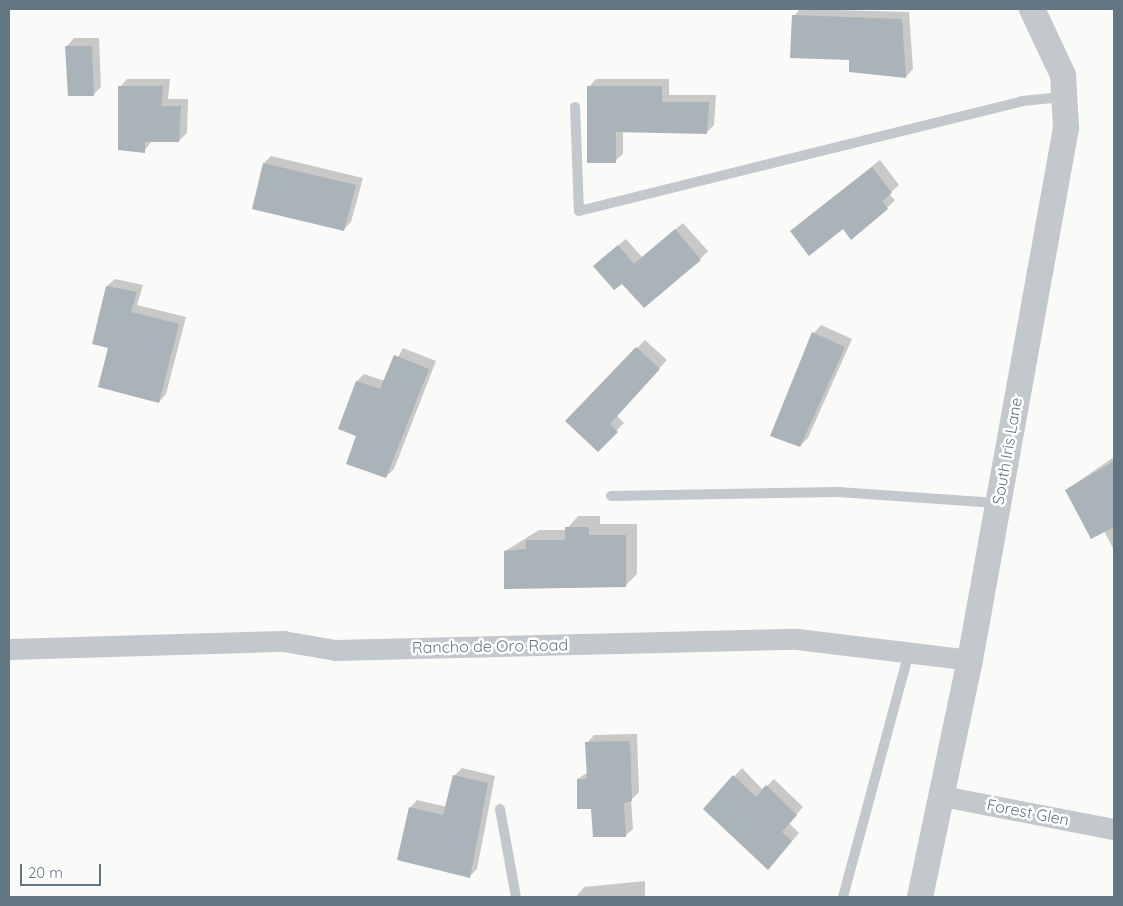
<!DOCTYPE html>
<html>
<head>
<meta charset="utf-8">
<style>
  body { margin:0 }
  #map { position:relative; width:1123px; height:906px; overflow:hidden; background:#fafaf8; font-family:Quicksand,sans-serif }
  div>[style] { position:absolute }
  .shadow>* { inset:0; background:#0003 }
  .building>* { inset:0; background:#aab3b9 }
  .service>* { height:10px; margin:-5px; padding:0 5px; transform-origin:5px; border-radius:5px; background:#c3c8cc }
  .minor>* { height:21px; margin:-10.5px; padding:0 10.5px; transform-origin:10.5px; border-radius:10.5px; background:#c3c8cc }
  .tertiary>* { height:26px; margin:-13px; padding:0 13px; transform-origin:13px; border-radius:13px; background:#c3c8cc }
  span { translate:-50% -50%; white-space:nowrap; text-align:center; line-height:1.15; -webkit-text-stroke:5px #fff; paint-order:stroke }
  .street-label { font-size:16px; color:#657683 }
  .frame { position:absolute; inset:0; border:10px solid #657683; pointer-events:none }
  .scale { position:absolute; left:20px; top:864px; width:81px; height:22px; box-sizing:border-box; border:2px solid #657683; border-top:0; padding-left:6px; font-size:15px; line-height:18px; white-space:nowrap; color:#657683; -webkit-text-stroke:4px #fff; paint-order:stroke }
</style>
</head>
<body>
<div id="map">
  <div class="shadow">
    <div style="clip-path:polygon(800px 9px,909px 12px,913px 69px,906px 77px,850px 58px,794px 16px)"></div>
    <div style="clip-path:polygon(74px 38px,99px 38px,101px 87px,93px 95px,67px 46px)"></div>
    <div style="clip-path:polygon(127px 79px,170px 79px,168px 99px,188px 99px,187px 133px,179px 141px,152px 141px,144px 151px,120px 87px)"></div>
    <div style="clip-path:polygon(596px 79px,669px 79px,669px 95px,716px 95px,714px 125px,706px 133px,623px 131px,623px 154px,615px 161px,589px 87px)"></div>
    <div style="clip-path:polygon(271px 156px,363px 178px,351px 222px,343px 230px,264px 163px)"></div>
    <div style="clip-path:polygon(880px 160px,899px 185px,889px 194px,895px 200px,887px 208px,799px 224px)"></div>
    <div style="clip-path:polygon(683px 223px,708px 251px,700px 259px,622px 282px,603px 258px,626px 239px,642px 257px)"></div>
    <div style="clip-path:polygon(115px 279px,143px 285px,137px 305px,186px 317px,166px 394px,159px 402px,107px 286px)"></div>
    <div style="clip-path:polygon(821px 325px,852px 339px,808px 438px,800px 446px,814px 333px)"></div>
    <div style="clip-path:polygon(645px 340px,667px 360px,616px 415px,624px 423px,598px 450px,567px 421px)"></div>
    <div style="clip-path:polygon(403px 348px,436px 361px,394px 469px,386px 477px,357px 381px,364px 374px,385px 381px)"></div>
    <div style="clip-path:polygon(1114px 457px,1114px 550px,1104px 531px,1066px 490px)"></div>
    <div style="clip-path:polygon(578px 516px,600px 516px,600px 524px,637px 524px,637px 574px,625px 586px,505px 551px,539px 530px,566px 530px)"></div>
    <div style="clip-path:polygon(637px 734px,639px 792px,631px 800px,633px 829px,625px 836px,593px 808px,578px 779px,588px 772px,587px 743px,594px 735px)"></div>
    <div style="clip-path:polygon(462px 768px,495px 776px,477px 869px,469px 877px,410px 808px,417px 800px,447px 807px,454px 776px)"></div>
    <div style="clip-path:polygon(742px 768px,763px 790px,774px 779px,803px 807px,789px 823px,799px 833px,775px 861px,705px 809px)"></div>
    <div style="clip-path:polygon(645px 881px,645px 897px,576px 897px,584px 887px)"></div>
  </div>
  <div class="building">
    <div style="clip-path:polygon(792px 15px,902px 19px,906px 78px,849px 72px,849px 60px,790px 58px)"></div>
    <div style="clip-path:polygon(65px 46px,92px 46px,94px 96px,68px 96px)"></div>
    <div style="clip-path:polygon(118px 86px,163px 86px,161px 106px,181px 106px,179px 142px,145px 142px,145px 153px,118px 150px)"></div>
    <div style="clip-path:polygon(587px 86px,662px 86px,662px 102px,709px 102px,707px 134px,616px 132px,616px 163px,587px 163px)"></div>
    <div style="clip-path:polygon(263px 163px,356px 185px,344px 231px,252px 209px)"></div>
    <div style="clip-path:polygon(872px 167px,892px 193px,882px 201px,888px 209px,851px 240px,843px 229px,809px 256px,790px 231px)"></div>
    <div style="clip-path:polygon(675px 229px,701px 260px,644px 308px,622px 284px,614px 290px,593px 266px,618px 245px,634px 264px)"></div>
    <div style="clip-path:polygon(106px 286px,137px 292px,131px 312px,179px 324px,159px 403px,98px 387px,108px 348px,92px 344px)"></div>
    <div style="clip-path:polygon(812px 332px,845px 347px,800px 447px,770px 436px)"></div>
    <div style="clip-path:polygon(636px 347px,660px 369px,610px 424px,618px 432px,598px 452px,565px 421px)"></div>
    <div style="clip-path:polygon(394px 355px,429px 369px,386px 478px,346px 464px,356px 436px,338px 429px,356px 381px,380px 389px)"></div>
    <div style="clip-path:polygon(1114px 461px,1114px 527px,1091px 539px,1065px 490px)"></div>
    <div style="clip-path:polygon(565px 527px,589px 527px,589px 535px,626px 535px,626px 587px,504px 589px,504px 551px,526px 549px,526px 540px,565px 540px)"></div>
    <div style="clip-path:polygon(630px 741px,632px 801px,624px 803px,626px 837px,593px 837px,591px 809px,577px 809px,577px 779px,587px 779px,585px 742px)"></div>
    <div style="clip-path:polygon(453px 775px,488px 783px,470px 878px,397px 860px,409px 807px,443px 815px)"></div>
    <div style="clip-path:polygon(733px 775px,756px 797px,766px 785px,797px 815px,782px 832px,792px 841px,768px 870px,703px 809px)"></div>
  </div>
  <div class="service">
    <div style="left:575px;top:107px;width:104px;rotate:87.8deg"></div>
    <div style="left:579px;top:211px;width:456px;rotate:-13.9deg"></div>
    <div style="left:1022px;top:101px;width:41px;rotate:-5.6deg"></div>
    <div style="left:611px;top:496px;width:227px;rotate:-1deg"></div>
    <div style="left:838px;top:492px;width:159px;rotate:4deg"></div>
    <div style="left:500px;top:809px;width:89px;rotate:79.7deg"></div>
    <div style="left:843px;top:897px;width:253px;rotate:-74.9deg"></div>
  </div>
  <div class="minor">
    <div style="left:9px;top:649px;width:274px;rotate:-1.7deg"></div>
    <div style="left:283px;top:641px;width:53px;rotate:9.8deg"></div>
    <div style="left:335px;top:650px;width:462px;rotate:-1.4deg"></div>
    <div style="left:797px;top:639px;width:174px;rotate:6.9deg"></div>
    <div style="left:942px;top:796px;width:175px;rotate:10.9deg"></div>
  </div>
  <div class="tertiary">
    <div style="left:920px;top:897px;width:242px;rotate:-78.1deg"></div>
    <div style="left:970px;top:660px;width:541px;rotate:-79.77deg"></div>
    <div style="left:1066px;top:128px;width:53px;rotate:-93.2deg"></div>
    <div style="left:1063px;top:75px;width:73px;rotate:-115.2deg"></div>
  </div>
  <div class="street-label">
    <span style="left:1007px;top:451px;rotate:-80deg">South Iris Lane</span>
    <span style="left:490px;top:646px;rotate:-1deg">Rancho de Oro Road</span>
    <span style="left:1028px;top:812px;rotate:11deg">Forest Glen</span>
  </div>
  <div class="frame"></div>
  <div class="scale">20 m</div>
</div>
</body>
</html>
